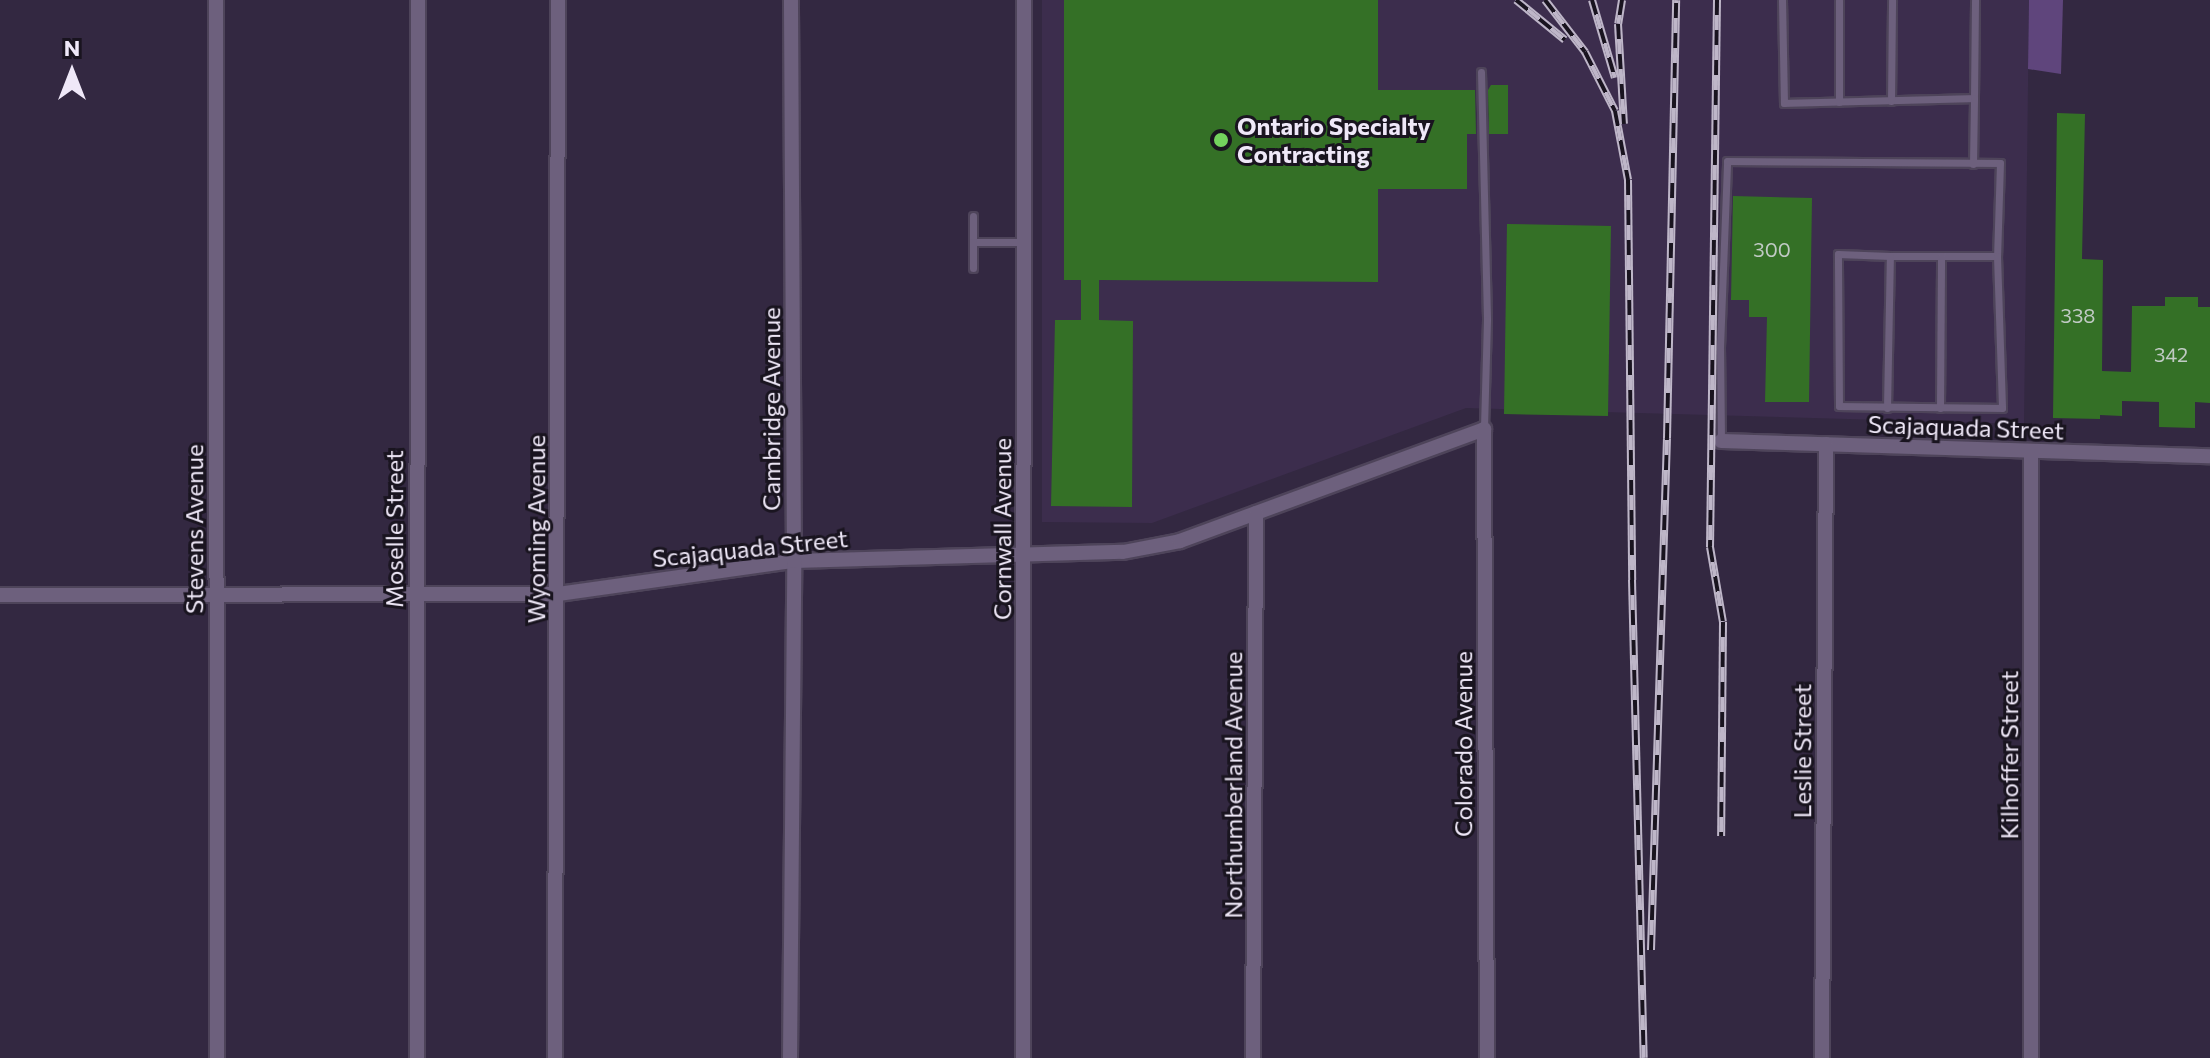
<!DOCTYPE html>
<html>
<head>
<meta charset="utf-8">
<style>
  body { margin:0 }
  #map { position:relative; width:2210px; height:1058px; overflow:hidden; background:#332841; font-family:Commissioner,sans-serif }
  div>[style] { position:absolute }
  .built>* { inset:0; background:#3c2d4d }
  .green>* { inset:0; background:#5f457c }
  .building>* { inset:0; background:#347026 }
  .roads { filter:drop-shadow(2px 0 #4e445a) drop-shadow(-2px 0 #4e445a) drop-shadow(0 2px #4e445a) drop-shadow(0 -2px #4e445a) }
  .lane>* { height:7px; margin:-3.5px; padding:0 3.5px; transform-origin:3.5px; border-radius:3.5px; background:#6d607d }
  .street>* { height:14px; margin:-7px; padding:0 7px; transform-origin:7px; border-radius:7px; background:#6d607d }
  .rail>* { height:8px; margin-top:-4px; transform-origin:0; background:repeating-linear-gradient(90deg,#19141f 0 15px,#beb6c8 0 30px); box-sizing:border-box; border-block:2px solid #beb6c8 }
  .dots>* { width:22px; height:22px; translate:-50% -50%; box-sizing:border-box; border:4px solid #19141f; border-radius:50% }
  span { translate:-50% -50%; white-space:nowrap; text-align:center; line-height:1.15; -webkit-text-stroke:6px #19141f; paint-order:stroke }
  .number-label { font-size:20px; color:#c0cac4 }
  .number-label span { -webkit-text-stroke-width:0 }
  .poi-label { font-size:24px; color:#efe8f8; font-weight:700 }
  .left { translate:0 -50%; text-align:left }
  .street-label { font-size:24px; color:#efe8f8 }
  .north { position:absolute; left:32px; top:32px; width:80px; height:80px; -webkit-text-stroke:6px #19141f; paint-order:stroke; rotate:0deg; font-size:22px; font-weight:700; line-height:32px; text-align:center; color:#efe8f8 }
  .north::after { content:''; display:block; margin:auto; width:28px; height:36px; background:#efe8f8; clip-path:polygon(50% 0,100% 100%,50% 72%,0 100%) }
</style>
</head>
<body>
<div id="map">
  <div class="built">
    <div style="clip-path:polygon(1042px 0,2029px 0,2024px 424px,1466px 408px,1152px 523px,1042px 522px)"></div>
  </div>
  <div class="green">
    <div style="clip-path:polygon(2029px 0,2063px 0,2061px 74px,2028px 69px)"></div>
  </div>
  <div class="building">
    <div style="clip-path:polygon(1064px 0,1378px 0,1378px 90px,1475px 90px,1476px 134px,1467px 134px,1467px 189px,1378px 189px,1378px 282px,1099px 280px,1099px 320px,1133px 321px,1132px 507px,1051px 506px,1055px 320px,1081px 320px,1081px 280px,1064px 280px)"></div>
    <div style="clip-path:polygon(1491px 85px,1508px 85px,1508px 134px,1489px 134px,1488px 90px)"></div>
    <div style="clip-path:polygon(2057px 113px,2085px 114px,2082px 259px,2103px 260px,2102px 371px,2131px 372px,2132px 306px,2165px 306px,2165px 297px,2198px 297px,2198px 307px,2210px 307px,2210px 403px,2195px 402px,2195px 428px,2159px 427px,2159px 402px,2122px 401px,2122px 416px,2100px 415px,2100px 419px,2053px 418px)"></div>
    <div style="clip-path:polygon(1733px 196px,1812px 198px,1809px 402px,1765px 402px,1767px 317px,1749px 317px,1749px 300px,1731px 300px)"></div>
    <div style="clip-path:polygon(1507px 224px,1611px 226px,1608px 416px,1504px 414px)"></div>
  </div>
  <div class="roads">
    <div class="lane">
      <div style="left:1782px;top:0;width:103px;rotate:88.9deg"></div>
      <div style="left:1784px;top:103px;width:190px;rotate:-1.5deg"></div>
      <div style="left:1974px;top:98px;width:98px;rotate:-89.4deg"></div>
      <div style="left:1839px;top:0;width:102px;rotate:90deg"></div>
      <div style="left:1481px;top:72px;width:248px;rotate:88.6deg"></div>
      <div style="left:1487px;top:320px;width:109px;rotate:91.6deg"></div>
      <div style="left:1891px;top:101px;width:101px;rotate:-89.4deg"></div>
      <div style="left:1973px;top:164px;width:66px;rotate:-89.1deg"></div>
      <div style="left:973px;top:216px;width:26px;rotate:90deg"></div>
      <div style="left:973px;top:242px;width:51px"></div>
      <div style="left:973px;top:242px;width:26px;rotate:90deg"></div>
      <div style="left:1887px;top:408px;width:152px;rotate:-88.9deg"></div>
      <div style="left:1890px;top:256px;width:107px"></div>
      <div style="left:1940px;top:408px;width:152px;rotate:-89.6deg"></div>
      <div style="left:1721px;top:440px;width:93px;rotate:-90.6deg"></div>
      <div style="left:1720px;top:347px;width:186px;rotate:-87.8deg"></div>
      <div style="left:1727px;top:161px;width:273px;rotate:0.4deg"></div>
      <div style="left:2000px;top:163px;width:93px;rotate:91.8deg"></div>
      <div style="left:1997px;top:256px;width:152px;rotate:88.1deg"></div>
      <div style="left:2002px;top:408px;width:163px;rotate:-179.3deg"></div>
      <div style="left:1839px;top:406px;width:152px;rotate:-90.4deg"></div>
      <div style="left:1838px;top:254px;width:52px;rotate:2.2deg"></div>
    </div>
    <div class="street">
      <div style="left:216px;top:0;width:1058px;rotate:89.95deg"></div>
      <div style="left:1721px;top:441px;width:489px;rotate:1.8deg"></div>
      <div style="left:2031px;top:452px;width:606px;rotate:90deg"></div>
      <div style="left:0;top:595px;width:558px;rotate:-0.1deg"></div>
      <div style="left:558px;top:594px;width:238px;rotate:-8deg"></div>
      <div style="left:794px;top:561px;width:329px;rotate:-1.6deg"></div>
      <div style="left:1123px;top:552px;width:58px;rotate:-10.9deg"></div>
      <div style="left:1180px;top:541px;width:324px;rotate:-20.2deg"></div>
      <div style="left:1484px;top:429px;width:629px;rotate:89.73deg"></div>
      <div style="left:417px;top:1058px;width:1058px;rotate:-89.95deg"></div>
      <div style="left:555px;top:1058px;width:1058px;rotate:-89.84deg"></div>
      <div style="left:790px;top:1058px;width:497px;rotate:-89.5deg"></div>
      <div style="left:794px;top:561px;width:561px;rotate:-90.31deg"></div>
      <div style="left:1023px;top:1058px;width:1058px;rotate:-89.95deg"></div>
      <div style="left:1253px;top:1058px;width:545px;rotate:-89.68deg"></div>
      <div style="left:1822px;top:1058px;width:614px;rotate:-89.63deg"></div>
    </div>
  </div>
  <div class="rail">
    <div style="left:1516px;top:0;width:63px;rotate:39.2deg"></div>
    <div style="left:1545px;top:0;width:66px;rotate:52.4deg"></div>
    <div style="left:1585px;top:52px;width:66px;rotate:63deg"></div>
    <div style="left:1615px;top:111px;width:70px;rotate:79.3deg"></div>
    <div style="left:1628px;top:180px;width:400px;rotate:89.4deg"></div>
    <div style="left:1632px;top:580px;width:478px;rotate:88.6deg"></div>
    <div style="left:1592px;top:0;width:81px;rotate:73.6deg"></div>
    <div style="left:1622px;top:0;width:24px;rotate:99deg"></div>
    <div style="left:1618px;top:24px;width:100px;rotate:86.6deg"></div>
    <div style="left:1717px;top:0;width:547px;rotate:90.73deg"></div>
    <div style="left:1710px;top:547px;width:76px;rotate:80.2deg"></div>
    <div style="left:1723px;top:622px;width:214px;rotate:90.5deg"></div>
    <div style="left:1651px;top:950px;width:512px;rotate:-88.21deg"></div>
    <div style="left:1667px;top:438px;width:438px;rotate:-88.8deg"></div>
  </div>
  <div class="dots">
    <div style="left:1221px;top:140px;background:#73d25d"></div>
  </div>
  <div class="number-label">
    <span style="left:1772px;top:249px">300</span>
    <span style="left:2078px;top:315px">338</span>
    <span style="left:2171px;top:354px">342</span>
  </div>
  <div class="poi-label">
    <span class="left" style="left:1237px;top:140px">Ontario Specialty<br>Contracting</span>
  </div>
  <div class="street-label">
    <span style="left:771px;top:409px;rotate:-90deg">Cambridge Avenue</span>
    <span style="left:1966px;top:427px;rotate:2deg">Scajaquada Street</span>
    <span style="left:194px;top:529px;rotate:-90deg">Stevens Avenue</span>
    <span style="left:394px;top:529px;rotate:-90deg">Moselle Street</span>
    <span style="left:536px;top:529px;rotate:-90deg">Wyoming Avenue</span>
    <span style="left:1002px;top:529px;rotate:-90deg">Cornwall Avenue</span>
    <span style="left:750px;top:548px;rotate:-6deg">Scajaquada Street</span>
    <span style="left:1463px;top:744px;rotate:-90deg">Colorado Avenue</span>
    <span style="left:1802px;top:751px;rotate:-90deg">Leslie Street</span>
    <span style="left:2009px;top:755px;rotate:-90deg">Kilhoffer Street</span>
    <span style="left:1233px;top:785px;rotate:-90deg">Northumberland Avenue</span>
  </div>
  <div class="north">N</div>
</div>
</body>
</html>
